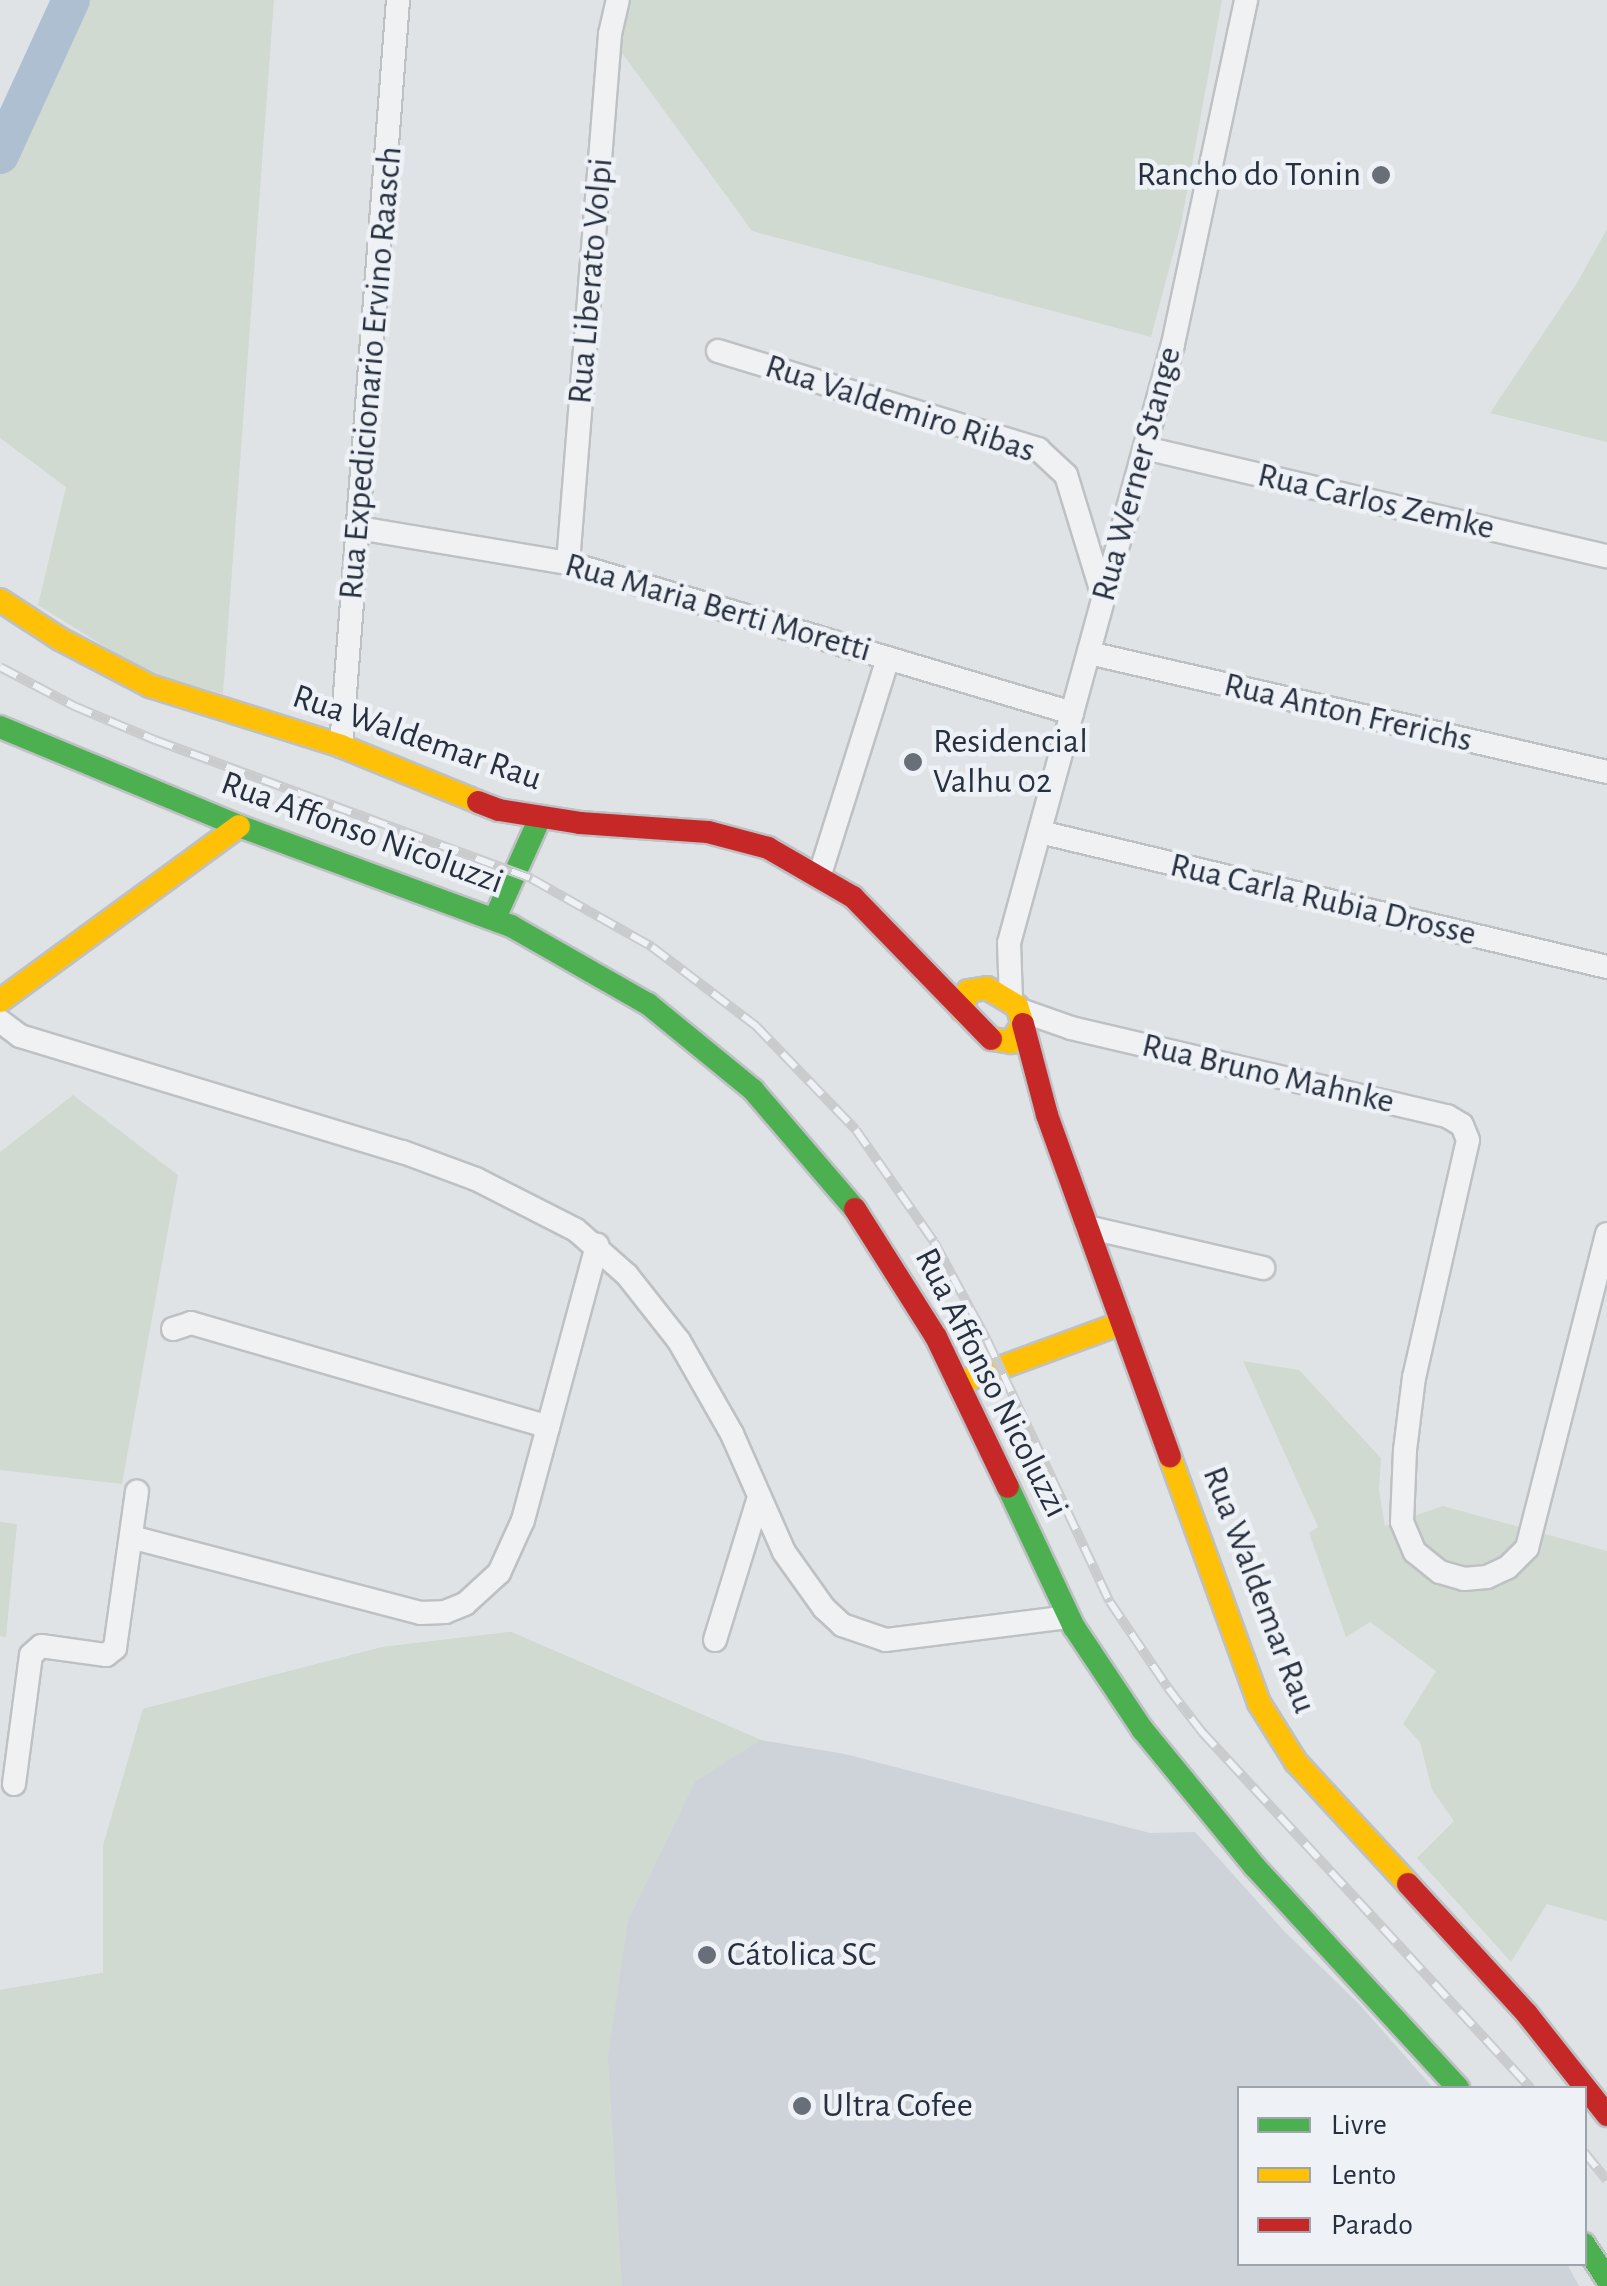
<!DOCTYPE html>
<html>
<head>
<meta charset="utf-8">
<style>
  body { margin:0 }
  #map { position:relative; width:1607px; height:2286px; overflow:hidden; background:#e0e3e6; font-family:"Alegreya Sans",sans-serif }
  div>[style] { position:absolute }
  .built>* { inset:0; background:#ced2d9 }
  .green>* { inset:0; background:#d1dad1 }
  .river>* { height:38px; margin:-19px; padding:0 19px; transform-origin:19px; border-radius:19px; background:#aebfd2 }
  .roads { filter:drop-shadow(2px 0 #bec1c4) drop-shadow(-2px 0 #bec1c4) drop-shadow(0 2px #bec1c4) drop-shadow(0 -2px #bec1c4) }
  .street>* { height:22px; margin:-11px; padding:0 11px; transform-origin:11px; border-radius:11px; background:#f0f1f2 }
  .fast>* { height:22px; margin:-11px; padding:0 11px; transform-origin:11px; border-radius:11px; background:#4caf50 }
  .slow>* { height:22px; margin:-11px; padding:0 11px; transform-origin:11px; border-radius:11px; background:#ffc107 }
  .jam>* { height:22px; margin:-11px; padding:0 11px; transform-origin:11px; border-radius:11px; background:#c62828 }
  .rail>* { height:10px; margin-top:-5px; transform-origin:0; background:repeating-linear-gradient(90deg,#eef1f6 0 19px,#c9cbcd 0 38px); box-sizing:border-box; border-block:2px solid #c9cbcd }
  .dots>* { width:28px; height:28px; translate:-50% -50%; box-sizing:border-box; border:5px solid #eef1f6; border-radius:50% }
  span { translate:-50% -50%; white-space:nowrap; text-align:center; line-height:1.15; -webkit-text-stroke:9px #eef1f6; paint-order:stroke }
  .poi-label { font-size:35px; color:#27303f }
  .right { translate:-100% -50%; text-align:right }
  .left { translate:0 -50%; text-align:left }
  .street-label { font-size:35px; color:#27303f }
  .legend { position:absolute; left:1237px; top:2086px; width:350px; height:180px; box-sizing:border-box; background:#eef1f6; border:2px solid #9ea4ad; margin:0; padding:12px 18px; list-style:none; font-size:30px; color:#27303f }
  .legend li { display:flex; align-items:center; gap:20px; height:50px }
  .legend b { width:50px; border:2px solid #9ea4ad }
</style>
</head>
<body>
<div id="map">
  <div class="built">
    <div style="clip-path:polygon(511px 1632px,761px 1740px,845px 1754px,1150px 1833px,1195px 1832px,1284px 1931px,1361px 2006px,1433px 2088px,1240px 2088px,1240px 2264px,1567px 2264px,1579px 2286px,0 2286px,0 1990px,103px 1973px,103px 1846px,143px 1709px,383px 1647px)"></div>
  </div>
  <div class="green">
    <div style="clip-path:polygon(71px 0,274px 0,223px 694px,144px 671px,38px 605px,66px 487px,0 438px,0 129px,12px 129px)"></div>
    <div style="clip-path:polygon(628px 0,1222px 0,1181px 224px,1151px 337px,752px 231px,614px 42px)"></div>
    <div style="clip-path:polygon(1607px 229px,1607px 442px,1490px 413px,1577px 283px)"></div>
    <div style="clip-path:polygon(73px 1095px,178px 1175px,122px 1484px,0 1470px,0 1152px)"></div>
    <div style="clip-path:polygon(1243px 1361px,1299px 1370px,1381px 1458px,1379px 1490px,1385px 1526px,1443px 1506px,1607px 1551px,1607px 1921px,1547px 1904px,1511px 1962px,1417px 1858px,1454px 1821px,1432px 1790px,1420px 1742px,1403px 1724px,1436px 1671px,1370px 1622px,1346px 1637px,1309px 1533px,1318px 1527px)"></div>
    <div style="clip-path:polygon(0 1522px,17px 1524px,6px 1637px,0 1636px)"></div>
    <div style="clip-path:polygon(511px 1632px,761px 1740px,695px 1782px,628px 1921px,608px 2057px,622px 2286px,0 2286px,0 1990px,103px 1973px,103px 1846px,143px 1709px,383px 1647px)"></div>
  </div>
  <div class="river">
    <div style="left:0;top:155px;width:170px;rotate:-65.4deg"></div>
  </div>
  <div class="roads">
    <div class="street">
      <div style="left:718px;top:351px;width:335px;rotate:17deg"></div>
      <div style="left:1038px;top:449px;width:38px;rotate:43deg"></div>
      <div style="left:1066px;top:475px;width:123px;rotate:73deg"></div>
      <div style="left:1145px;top:448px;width:474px;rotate:13.2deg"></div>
      <div style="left:358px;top:528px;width:213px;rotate:9.5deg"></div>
      <div style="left:568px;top:563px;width:526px;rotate:16.57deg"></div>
      <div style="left:568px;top:563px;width:531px;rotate:-85.46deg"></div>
      <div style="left:610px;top:34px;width:35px;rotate:-77deg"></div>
      <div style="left:1089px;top:653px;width:531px;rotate:12.94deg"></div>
      <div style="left:341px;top:746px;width:748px;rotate:-85.63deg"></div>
      <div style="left:1040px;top:832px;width:583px;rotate:13.39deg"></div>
      <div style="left:820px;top:874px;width:226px;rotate:-72.5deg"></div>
      <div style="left:1011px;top:1000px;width:57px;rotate:-92deg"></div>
      <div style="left:1009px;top:943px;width:621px;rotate:-74.69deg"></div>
      <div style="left:1173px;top:344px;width:352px;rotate:-78deg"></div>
      <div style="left:1020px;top:1010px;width:54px;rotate:19.4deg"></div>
      <div style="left:1071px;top:1028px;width:386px;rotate:13.2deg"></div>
      <div style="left:1447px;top:1116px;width:17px;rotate:31deg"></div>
      <div style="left:1462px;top:1125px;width:16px;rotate:68deg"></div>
      <div style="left:1468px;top:1140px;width:243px;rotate:102.8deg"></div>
      <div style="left:1414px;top:1377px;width:74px;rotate:97deg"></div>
      <div style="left:1405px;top:1450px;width:72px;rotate:92.4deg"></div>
      <div style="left:1402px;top:1522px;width:33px;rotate:67deg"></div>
      <div style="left:1415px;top:1552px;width:32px;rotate:39deg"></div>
      <div style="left:1440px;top:1572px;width:25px;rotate:16deg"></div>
      <div style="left:1464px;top:1579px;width:23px;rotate:-5deg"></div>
      <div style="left:1487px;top:1577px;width:23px;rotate:-25deg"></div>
      <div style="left:1508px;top:1567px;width:27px;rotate:-45deg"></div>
      <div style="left:1527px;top:1548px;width:324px;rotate:-75.7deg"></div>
      <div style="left:0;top:1021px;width:25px;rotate:37deg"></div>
      <div style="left:20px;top:1036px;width:400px;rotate:16.9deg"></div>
      <div style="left:403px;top:1152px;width:78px;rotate:20.3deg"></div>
      <div style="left:476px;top:1179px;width:112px;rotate:27deg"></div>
      <div style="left:576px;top:1230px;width:68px;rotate:41.4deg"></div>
      <div style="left:627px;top:1275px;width:84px;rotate:51.8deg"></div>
      <div style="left:679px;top:1341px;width:107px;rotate:60.3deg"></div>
      <div style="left:732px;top:1434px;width:129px;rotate:66.2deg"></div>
      <div style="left:784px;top:1552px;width:69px;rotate:54.5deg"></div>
      <div style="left:824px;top:1608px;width:25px;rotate:43deg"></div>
      <div style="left:842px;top:1625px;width:46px;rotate:18.8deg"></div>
      <div style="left:886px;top:1640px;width:184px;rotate:-7.2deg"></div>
      <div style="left:1087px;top:1227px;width:181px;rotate:13.1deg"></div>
      <div style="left:173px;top:1329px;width:19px;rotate:-18deg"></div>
      <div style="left:191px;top:1323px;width:372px;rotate:16.2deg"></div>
      <div style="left:131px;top:1537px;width:299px;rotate:14.7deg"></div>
      <div style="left:420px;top:1613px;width:25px;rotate:-2deg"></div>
      <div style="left:445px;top:1612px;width:22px;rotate:-22deg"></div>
      <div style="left:465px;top:1604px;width:46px;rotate:-42.4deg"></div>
      <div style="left:499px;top:1573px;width:58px;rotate:-65.6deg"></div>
      <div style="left:523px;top:1520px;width:285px;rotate:-74.9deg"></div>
      <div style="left:715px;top:1640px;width:146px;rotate:-72.9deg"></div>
      <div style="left:14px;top:1784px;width:130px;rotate:-82.5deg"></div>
      <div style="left:31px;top:1655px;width:13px;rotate:-42deg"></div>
      <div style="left:41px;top:1646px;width:66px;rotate:7.9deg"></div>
      <div style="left:106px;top:1655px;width:11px;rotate:-38deg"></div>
      <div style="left:115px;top:1648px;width:158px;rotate:-82deg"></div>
    </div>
    <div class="fast">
      <div style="left:0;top:727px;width:259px;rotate:22.5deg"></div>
      <div style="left:239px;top:826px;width:290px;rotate:20.2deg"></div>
      <div style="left:511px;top:926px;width:158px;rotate:29.7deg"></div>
      <div style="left:648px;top:1004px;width:136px;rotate:39.3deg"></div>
      <div style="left:753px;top:1090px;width:157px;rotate:49.4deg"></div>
      <div style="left:495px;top:918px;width:110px;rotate:-65.8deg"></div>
      <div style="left:1008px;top:1487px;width:155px;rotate:64.8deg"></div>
      <div style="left:1074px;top:1627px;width:123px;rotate:56.3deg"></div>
      <div style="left:1142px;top:1729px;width:178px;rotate:50.7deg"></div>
      <div style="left:1255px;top:1867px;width:300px;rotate:47.4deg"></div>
      <div style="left:1584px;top:2244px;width:42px;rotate:56.7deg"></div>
    </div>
    <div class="slow">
      <div style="left:0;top:600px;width:72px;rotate:33deg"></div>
      <div style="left:60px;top:639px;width:102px;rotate:27.6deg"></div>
      <div style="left:150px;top:686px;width:200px;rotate:17.4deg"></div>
      <div style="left:341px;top:746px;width:148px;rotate:22.2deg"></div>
      <div style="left:0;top:1001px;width:296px;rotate:-36.2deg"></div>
      <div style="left:962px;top:1010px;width:20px;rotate:-72deg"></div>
      <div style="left:968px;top:991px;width:19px;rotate:-9deg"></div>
      <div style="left:987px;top:988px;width:35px;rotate:31deg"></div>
      <div style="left:1017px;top:1006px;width:19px;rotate:72deg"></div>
      <div style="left:1023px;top:1024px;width:22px;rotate:124deg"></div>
      <div style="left:1011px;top:1042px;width:20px;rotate:-171deg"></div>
      <div style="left:959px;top:1383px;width:174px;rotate:-20.2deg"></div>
      <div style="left:1170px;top:1457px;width:262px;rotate:70.1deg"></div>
      <div style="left:1259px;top:1703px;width:70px;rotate:57.9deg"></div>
      <div style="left:1296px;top:1762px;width:166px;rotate:47.4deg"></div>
    </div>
    <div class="jam">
      <div style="left:478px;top:802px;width:22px;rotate:21deg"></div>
      <div style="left:499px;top:810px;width:82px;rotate:9.1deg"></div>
      <div style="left:580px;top:823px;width:128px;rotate:4deg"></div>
      <div style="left:708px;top:832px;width:62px;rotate:14.9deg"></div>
      <div style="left:768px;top:848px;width:98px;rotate:30deg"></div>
      <div style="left:853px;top:897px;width:198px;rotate:45.8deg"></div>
      <div style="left:1023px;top:1024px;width:94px;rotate:75.2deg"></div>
      <div style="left:1047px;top:1115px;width:363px;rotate:70.2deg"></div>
      <div style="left:855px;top:1209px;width:151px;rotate:57.7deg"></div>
      <div style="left:936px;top:1337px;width:166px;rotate:64.4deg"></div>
      <div style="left:1408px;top:1884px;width:176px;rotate:47.5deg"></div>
      <div style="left:1527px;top:2014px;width:129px;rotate:51.6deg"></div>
    </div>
  </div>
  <div class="rail">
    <div style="left:0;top:667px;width:84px;rotate:27.8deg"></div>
    <div style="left:74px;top:706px;width:88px;rotate:22.8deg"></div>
    <div style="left:155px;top:740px;width:402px;rotate:20.2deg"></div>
    <div style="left:532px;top:879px;width:138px;rotate:29.5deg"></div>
    <div style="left:652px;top:947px;width:131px;rotate:37.2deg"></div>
    <div style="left:756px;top:1026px;width:144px;rotate:46.1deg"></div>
    <div style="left:856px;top:1130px;width:136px;rotate:55.1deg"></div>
    <div style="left:934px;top:1242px;width:111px;rotate:61.6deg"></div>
    <div style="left:987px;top:1340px;width:289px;rotate:64.9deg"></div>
    <div style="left:1110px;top:1602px;width:104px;rotate:56deg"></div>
    <div style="left:1168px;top:1688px;width:56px;rotate:52.3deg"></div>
    <div style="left:1202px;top:1732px;width:485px;rotate:47.3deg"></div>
    <div style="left:1584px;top:2152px;width:36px;rotate:51deg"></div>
  </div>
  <div class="dots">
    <div style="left:1381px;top:175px;background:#686f79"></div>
    <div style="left:913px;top:762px;background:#686f79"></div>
    <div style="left:707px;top:1955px;background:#686f79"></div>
    <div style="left:802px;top:2106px;background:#686f79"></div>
  </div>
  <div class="poi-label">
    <span class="right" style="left:1361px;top:175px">Rancho do Tonin</span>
    <span class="left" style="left:933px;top:762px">Residencial<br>Valhu 02</span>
    <span class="left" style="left:727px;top:1955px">Cátolica SC</span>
    <span class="left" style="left:822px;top:2106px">Ultra Cofee</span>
  </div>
  <div class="street-label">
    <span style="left:591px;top:281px;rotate:-85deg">Rua Liberato Volpi</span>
    <span style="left:371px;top:373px;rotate:-85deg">Rua Expedicionario Ervino Raasch</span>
    <span style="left:900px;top:409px;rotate:18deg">Rua Valdemiro Ribas</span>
    <span style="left:1137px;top:474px;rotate:-75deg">Rua Werner Stange</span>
    <span style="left:1376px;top:502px;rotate:13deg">Rua Carlos Zemke</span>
    <span style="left:718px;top:608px;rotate:16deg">Rua Maria Berti Moretti</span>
    <span style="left:1348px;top:713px;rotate:13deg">Rua Anton Frerichs</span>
    <span style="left:417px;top:738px;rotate:19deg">Rua Waldemar Rau</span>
    <span style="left:362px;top:833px;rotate:20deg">Rua Affonso Nicoluzzi</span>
    <span style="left:1323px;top:900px;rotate:13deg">Rua Carla Rubia Drosse</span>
    <span style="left:1268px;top:1074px;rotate:13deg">Rua Bruno Mahnke</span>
    <span style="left:991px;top:1383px;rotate:63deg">Rua Affonso Nicoluzzi</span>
    <span style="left:1259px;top:1590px;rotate:69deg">Rua Waldemar Rau</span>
  </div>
  <ul class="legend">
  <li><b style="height:12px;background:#4caf50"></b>Livre</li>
  <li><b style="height:12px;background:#ffc107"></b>Lento</li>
  <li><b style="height:12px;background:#c62828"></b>Parado</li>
  </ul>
</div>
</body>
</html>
